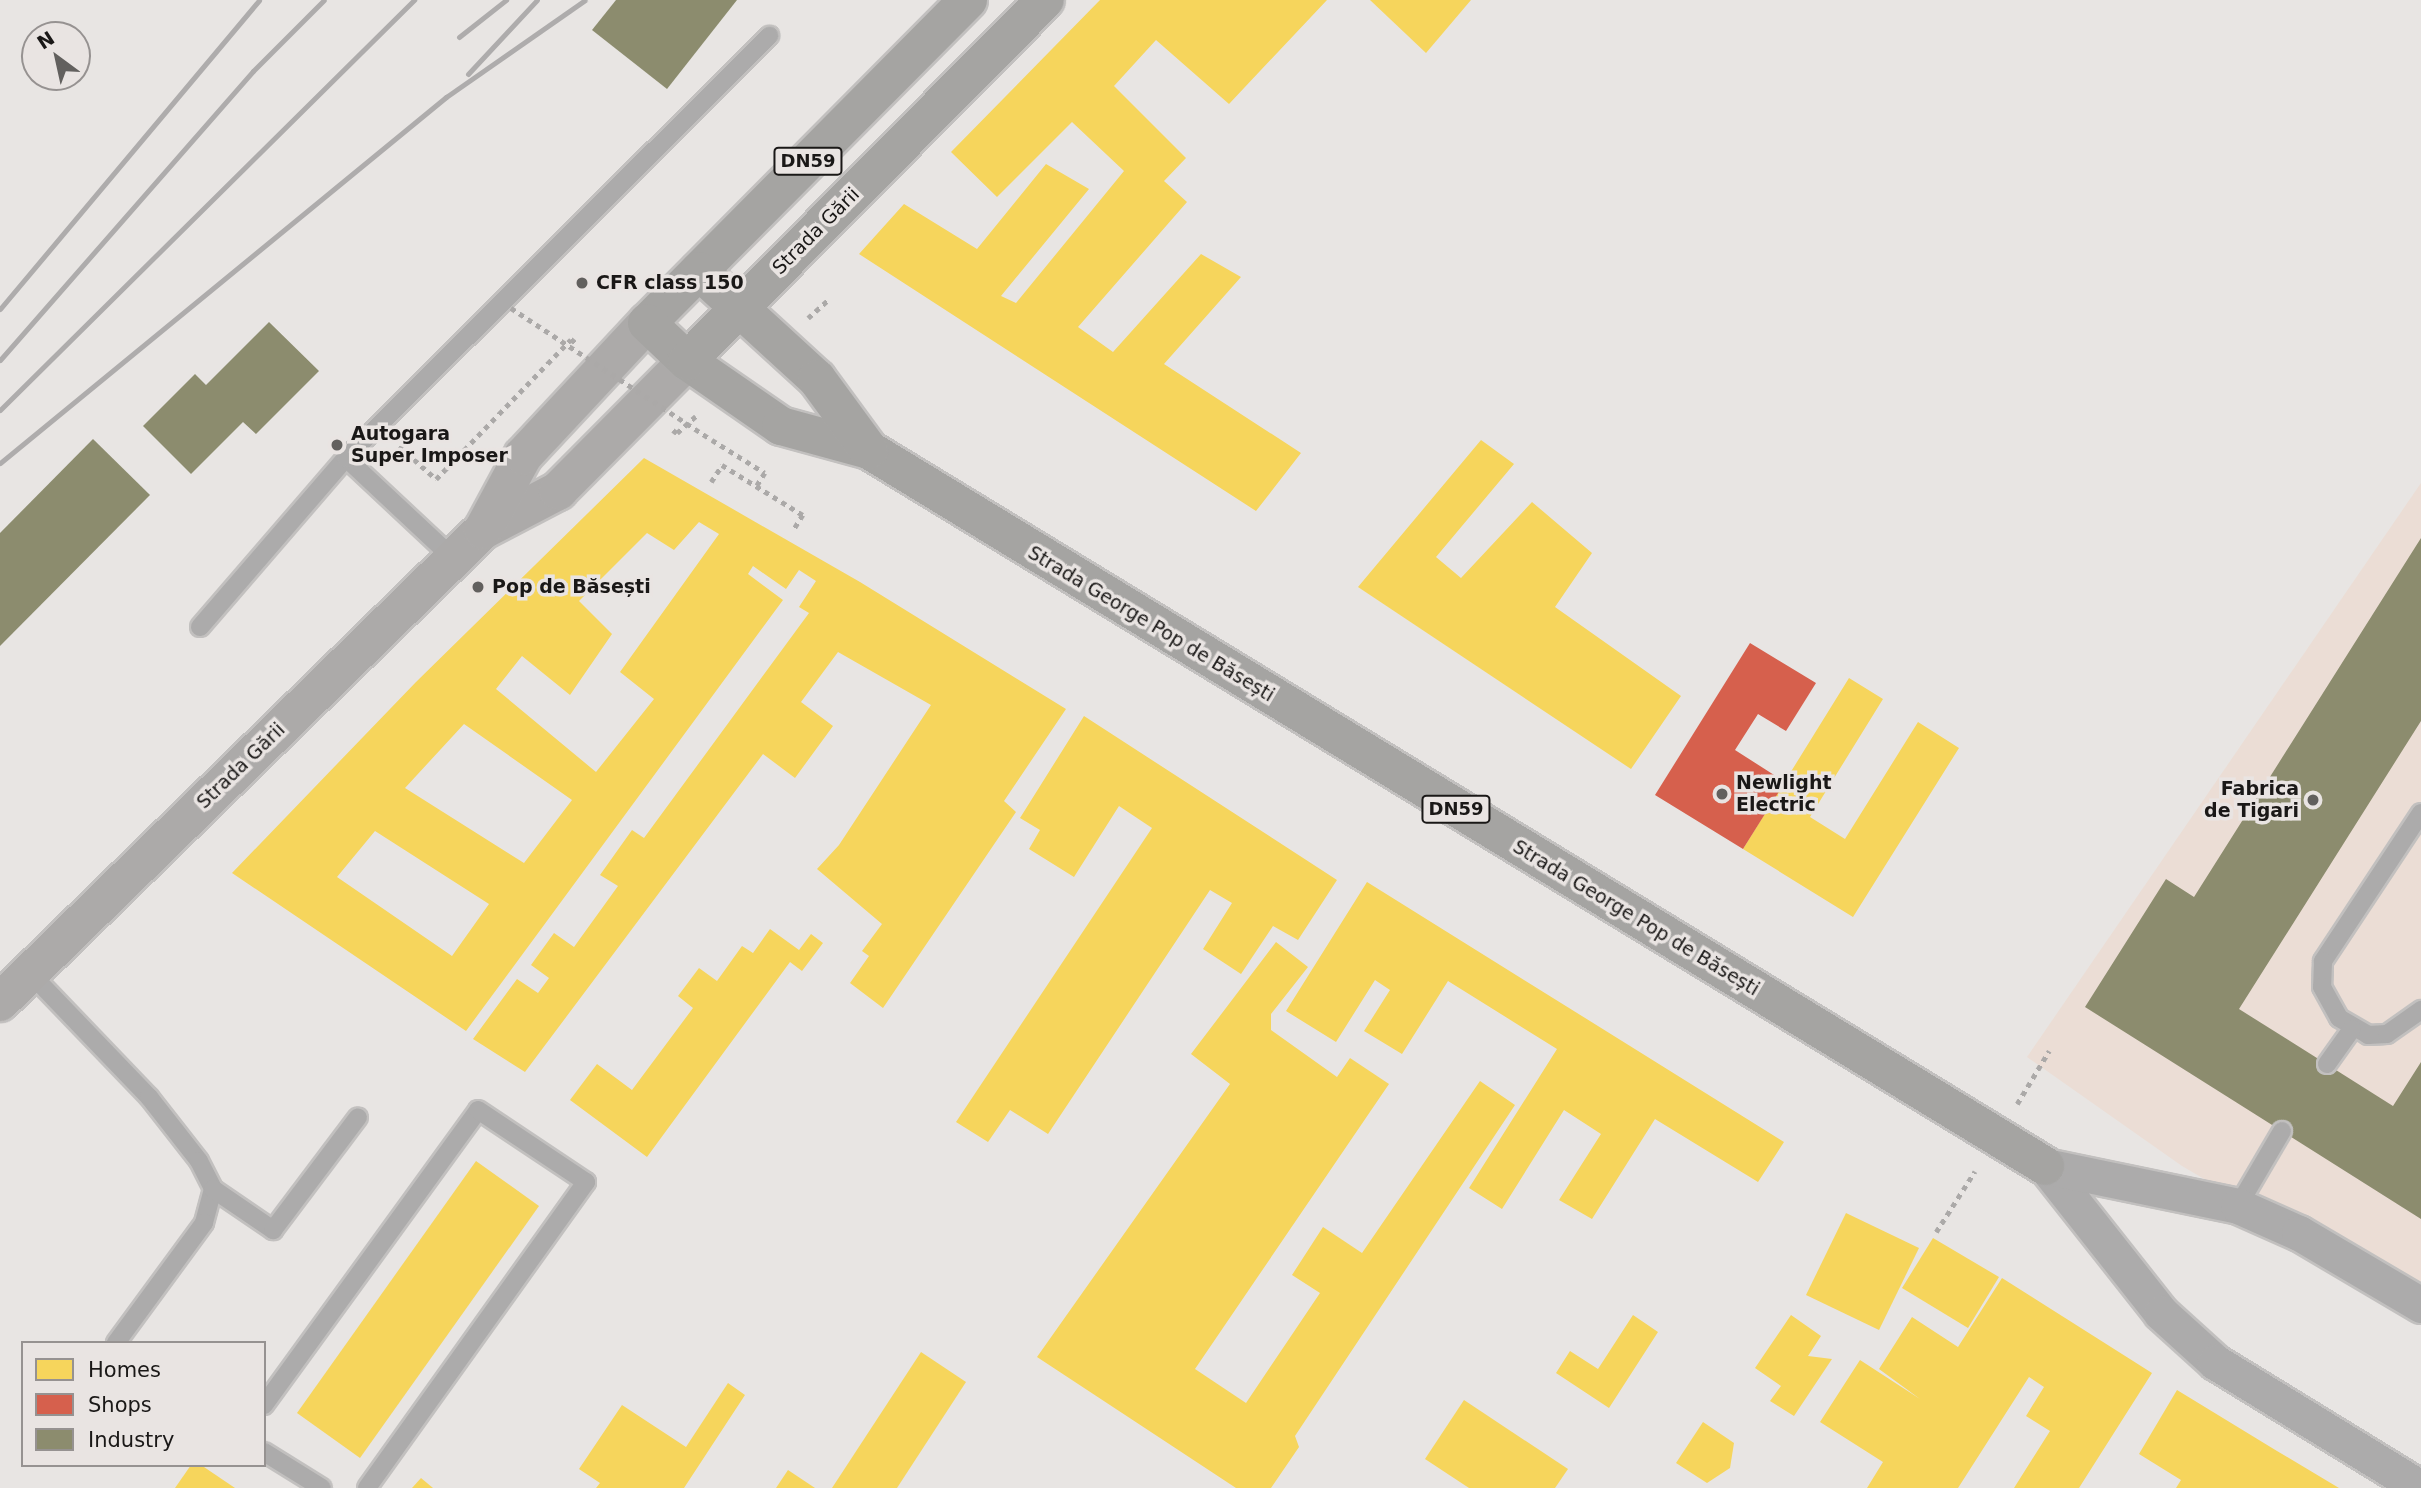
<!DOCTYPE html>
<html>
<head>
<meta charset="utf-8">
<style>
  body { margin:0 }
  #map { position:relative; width:2421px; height:1488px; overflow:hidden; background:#e8e5e3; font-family:"DejaVu Sans",sans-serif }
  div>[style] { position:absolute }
  .industrial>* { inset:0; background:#ebddd5 }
  .homes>* { inset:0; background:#f6d55c }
  .shops>* { inset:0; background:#d6604d }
  .industry>* { inset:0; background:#8c8c6e }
  .path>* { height:4.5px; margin-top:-2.25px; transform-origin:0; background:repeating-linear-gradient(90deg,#aba9a8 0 5px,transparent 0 10px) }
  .roads { filter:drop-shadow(2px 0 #c2c0bf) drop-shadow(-2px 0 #c2c0bf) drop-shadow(0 2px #c2c0bf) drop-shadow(0 -2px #c2c0bf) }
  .lane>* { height:18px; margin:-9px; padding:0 9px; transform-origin:9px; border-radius:9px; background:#acabab }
  .street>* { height:35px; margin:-17.5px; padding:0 17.5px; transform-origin:17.5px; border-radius:17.5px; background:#acabab }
  .secondary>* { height:38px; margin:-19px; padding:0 19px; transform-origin:19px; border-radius:19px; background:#acaaa9 }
  .primary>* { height:38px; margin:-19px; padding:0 19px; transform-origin:19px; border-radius:19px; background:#a5a4a2 }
  .rail>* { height:5px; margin:-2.5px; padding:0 2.5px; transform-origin:2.5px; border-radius:2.5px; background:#aeacac }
  .path-bridge>* { height:4.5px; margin-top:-2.25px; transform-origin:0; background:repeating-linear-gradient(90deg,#aba9a8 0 5px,transparent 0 10px) }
  .dots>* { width:19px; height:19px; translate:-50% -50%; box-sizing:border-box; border:4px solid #e9e4e2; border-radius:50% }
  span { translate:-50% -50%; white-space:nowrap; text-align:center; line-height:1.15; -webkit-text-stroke:7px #e9e4e2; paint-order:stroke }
  .shield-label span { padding:2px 5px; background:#e9e4e2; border:2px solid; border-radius:5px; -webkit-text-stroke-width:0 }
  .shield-label { font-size:18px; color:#1a1817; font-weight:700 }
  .street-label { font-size:19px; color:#1a1817 }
  .poi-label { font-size:19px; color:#1a1817; font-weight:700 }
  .left { translate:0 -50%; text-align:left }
  .right { translate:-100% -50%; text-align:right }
  .legend { position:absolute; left:21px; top:1341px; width:245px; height:126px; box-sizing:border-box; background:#e9e4e2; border:2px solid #969291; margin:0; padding:9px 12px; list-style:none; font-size:21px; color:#1a1817 }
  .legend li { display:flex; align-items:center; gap:14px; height:35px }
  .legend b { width:35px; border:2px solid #969291 }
  .north { position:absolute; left:21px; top:21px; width:70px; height:70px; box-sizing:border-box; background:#e9e4e2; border:2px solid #969291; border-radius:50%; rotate:327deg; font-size:19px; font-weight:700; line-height:28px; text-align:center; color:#1a1817 }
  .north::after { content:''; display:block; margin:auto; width:24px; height:32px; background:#62605e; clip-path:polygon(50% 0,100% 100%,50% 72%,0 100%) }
</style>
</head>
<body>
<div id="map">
  <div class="industrial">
    <div style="clip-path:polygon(2421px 483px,2421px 1306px,2182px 1166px,2027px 1057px)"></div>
  </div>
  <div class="homes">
    <div style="clip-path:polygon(1100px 0,1327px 0,1229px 104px,1156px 40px,1114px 86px,1186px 158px,1164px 181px,1187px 202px,1078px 327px,1113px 352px,1201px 254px,1241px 277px,1164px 364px,1301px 453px,1256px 511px,859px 254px,904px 204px,977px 249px,1046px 164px,1089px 189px,1001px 296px,1016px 303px,1124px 171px,1072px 122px,997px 197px,951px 152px)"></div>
    <div style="clip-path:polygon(1370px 0,1471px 0,1426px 53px)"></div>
    <div style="clip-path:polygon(1481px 440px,1514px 464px,1436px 557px,1461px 578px,1532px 502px,1592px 553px,1555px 607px,1681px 696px,1631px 769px,1358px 587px)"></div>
    <div style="clip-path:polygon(evenodd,644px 458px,860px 582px,1066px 709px,1004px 801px,1016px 812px,883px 1008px,850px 983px,869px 956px,862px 951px,882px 924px,817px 869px,839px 845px,931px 705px,838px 652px,801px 702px,833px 726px,795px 778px,763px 754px,525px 1072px,473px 1039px,517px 979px,538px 993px,549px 978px,531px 965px,554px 933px,574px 947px,618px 886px,600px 875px,632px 830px,644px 838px,809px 613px,799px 607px,816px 581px,799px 570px,786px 589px,753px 566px,748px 574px,783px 600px,466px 1031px,232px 873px,416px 682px,644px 458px,699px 522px,719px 534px,620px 672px,654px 699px,596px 772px,496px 689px,522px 656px,570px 695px,612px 634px,579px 601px,647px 533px,674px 550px,699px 522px,644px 458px,464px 724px,572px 800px,524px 863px,405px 788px,464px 724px,644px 458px,375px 831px,489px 904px,452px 956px,337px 877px,375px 831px)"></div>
    <div style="clip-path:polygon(1849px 678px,1883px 699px,1810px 817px,1845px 839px,1918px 722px,1959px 748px,1853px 917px,1743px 849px)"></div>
    <div style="clip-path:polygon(1084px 716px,1337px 880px,1298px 940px,1273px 926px,1241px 974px,1203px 949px,1232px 903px,1210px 890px,1048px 1134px,1010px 1110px,988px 1142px,956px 1122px,1152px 828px,1119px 806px,1074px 877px,1029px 849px,1040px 830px,1020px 818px)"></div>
    <div style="clip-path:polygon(1367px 882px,1784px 1142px,1758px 1182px,1655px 1119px,1592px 1219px,1559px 1200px,1601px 1134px,1564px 1110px,1502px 1209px,1469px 1188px,1557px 1049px,1448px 981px,1402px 1054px,1364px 1031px,1390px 990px,1375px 980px,1336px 1042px,1286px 1011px)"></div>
    <div style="clip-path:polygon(770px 929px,799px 950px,811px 934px,823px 943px,802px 971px,790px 962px,647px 1157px,570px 1100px,597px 1064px,632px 1090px,693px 1008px,678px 996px,699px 968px,717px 981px,742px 946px,753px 953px)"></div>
    <div style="clip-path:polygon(1276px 942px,1308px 967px,1271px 1014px,1271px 1030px,1337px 1077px,1350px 1058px,1389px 1084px,1195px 1369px,1246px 1403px,1320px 1293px,1292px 1275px,1323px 1227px,1362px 1253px,1480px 1081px,1515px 1105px,1295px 1436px,1299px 1447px,1271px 1488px,1236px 1488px,1037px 1357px,1230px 1084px,1191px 1054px)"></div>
    <div style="clip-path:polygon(476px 1161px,539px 1206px,360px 1458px,297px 1413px)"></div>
    <div style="clip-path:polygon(1846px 1213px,1919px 1248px,1879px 1330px,1806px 1295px)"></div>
    <div style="clip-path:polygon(1933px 1238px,1999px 1277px,1968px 1328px,1902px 1288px)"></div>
    <div style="clip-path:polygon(2002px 1278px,2152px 1373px,2079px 1488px,2014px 1488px,2050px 1431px,2026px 1416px,2044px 1387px,2029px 1377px,1958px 1488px,1867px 1488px,1883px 1462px,1820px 1422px,1860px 1360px,1920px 1399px,1879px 1369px,1912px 1317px,1958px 1347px)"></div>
    <div style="clip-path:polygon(1633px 1315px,1658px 1332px,1609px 1408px,1556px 1373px,1570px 1351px,1598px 1369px)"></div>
    <div style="clip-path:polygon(1791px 1315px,1821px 1336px,1808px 1356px,1832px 1359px,1794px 1416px,1770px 1401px,1781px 1386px,1755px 1368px)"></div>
    <div style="clip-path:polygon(921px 1352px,966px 1382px,897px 1488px,832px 1488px)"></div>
    <div style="clip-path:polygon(728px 1383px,745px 1395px,684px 1488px,596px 1488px,600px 1483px,579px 1469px,622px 1405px,686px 1447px)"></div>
    <div style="clip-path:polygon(2177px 1390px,2277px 1451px,2339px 1488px,2176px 1488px,2181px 1480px,2139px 1454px)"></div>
    <div style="clip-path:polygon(1464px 1400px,1568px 1469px,1555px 1488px,1469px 1488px,1425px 1459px)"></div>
    <div style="clip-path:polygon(1703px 1422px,1734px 1443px,1730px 1468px,1707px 1483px,1676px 1463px)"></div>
    <div style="clip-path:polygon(191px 1465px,201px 1465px,235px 1488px,175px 1488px)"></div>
    <div style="clip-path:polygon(788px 1470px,815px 1488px,776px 1488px)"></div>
    <div style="clip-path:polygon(421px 1478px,433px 1488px,412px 1488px)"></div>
  </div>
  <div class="shops">
    <div style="clip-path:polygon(1750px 643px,1816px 683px,1786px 731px,1758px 714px,1735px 750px,1785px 782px,1743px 849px,1655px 795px)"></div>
  </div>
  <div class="industry">
    <div style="clip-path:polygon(616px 0,737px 0,667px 89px,592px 30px)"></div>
    <div style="clip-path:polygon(269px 322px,319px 371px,256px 434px,243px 422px,191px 474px,143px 426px,195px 374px,206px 385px)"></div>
    <div style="clip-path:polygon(93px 439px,150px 495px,0 646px,0 533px)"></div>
    <div style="clip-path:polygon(2421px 538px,2421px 721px,2239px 1009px,2393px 1106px,2421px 1062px,2421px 1219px,2085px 1007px,2166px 879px,2194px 897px)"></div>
  </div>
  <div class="path">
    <div style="left:808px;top:318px;width:27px;rotate:-42deg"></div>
    <div style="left:673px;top:430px;width:5px;rotate:37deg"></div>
    <div style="left:677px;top:433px;width:25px;rotate:-42deg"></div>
    <div style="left:712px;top:440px;width:62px;rotate:31.9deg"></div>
    <div style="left:765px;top:473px;width:15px;rotate:122deg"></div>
    <div style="left:399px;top:446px;width:50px;rotate:41.7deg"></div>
    <div style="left:436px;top:479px;width:194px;rotate:-46deg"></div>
    <div style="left:571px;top:339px;width:6px;rotate:39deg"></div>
    <div style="left:711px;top:482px;width:20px;rotate:-57deg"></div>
    <div style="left:722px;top:465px;width:95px;rotate:31.7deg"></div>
    <div style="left:803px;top:515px;width:19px;rotate:122deg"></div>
    <div style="left:2017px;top:1104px;width:62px;rotate:-58.9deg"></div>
    <div style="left:1936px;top:1232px;width:72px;rotate:-57.4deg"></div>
  </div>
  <div class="roads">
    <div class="lane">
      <div style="left:346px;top:458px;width:148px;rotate:43.1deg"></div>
      <div style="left:200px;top:627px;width:223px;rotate:-49.2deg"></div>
      <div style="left:346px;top:458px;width:598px;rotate:-44.93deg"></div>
      <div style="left:2421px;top:813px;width:178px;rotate:123.5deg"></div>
      <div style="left:2323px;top:961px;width:26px;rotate:92deg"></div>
      <div style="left:2322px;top:987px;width:35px;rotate:61deg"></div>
      <div style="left:2339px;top:1018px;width:34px;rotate:30deg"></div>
      <div style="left:2368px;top:1035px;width:19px;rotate:-3deg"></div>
      <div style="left:2387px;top:1034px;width:42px;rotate:-35.2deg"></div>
      <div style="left:30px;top:973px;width:172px;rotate:46.2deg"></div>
      <div style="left:149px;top:1097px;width:81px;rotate:52deg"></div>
      <div style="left:199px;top:1161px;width:31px;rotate:63deg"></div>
      <div style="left:213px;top:1189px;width:35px;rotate:105deg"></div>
      <div style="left:204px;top:1223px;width:149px;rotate:126.3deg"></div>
      <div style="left:2327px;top:1064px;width:43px;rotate:-54.5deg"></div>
      <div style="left:213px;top:1189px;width:73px;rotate:34.3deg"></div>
      <div style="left:273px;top:1230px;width:141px;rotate:-53deg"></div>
      <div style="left:2238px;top:1206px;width:87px;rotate:-59.6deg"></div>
      <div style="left:264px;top:1405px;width:364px;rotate:-54deg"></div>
      <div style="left:478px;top:1110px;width:130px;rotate:33.7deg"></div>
      <div style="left:586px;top:1182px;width:376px;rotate:125.6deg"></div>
      <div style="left:264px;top:1452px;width:68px;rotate:31.8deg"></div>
    </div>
    <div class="street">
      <div style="left:2045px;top:1166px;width:187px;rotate:51.7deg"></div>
      <div style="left:2161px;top:1313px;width:73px;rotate:42.2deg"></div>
      <div style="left:2215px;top:1362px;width:241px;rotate:31.5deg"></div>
      <div style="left:2045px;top:1166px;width:197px;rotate:11.7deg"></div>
      <div style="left:2238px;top:1206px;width:67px;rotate:23.9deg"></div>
      <div style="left:2299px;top:1233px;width:142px;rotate:30.5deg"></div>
    </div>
    <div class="secondary">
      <div style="left:483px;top:530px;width:85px;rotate:-27.5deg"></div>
      <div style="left:558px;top:491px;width:183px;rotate:-45.2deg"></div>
      <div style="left:0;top:1002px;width:675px;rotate:-44.34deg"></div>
      <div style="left:483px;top:530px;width:84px;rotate:-61.6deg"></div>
      <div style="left:523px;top:456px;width:182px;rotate:-47deg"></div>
    </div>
    <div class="primary">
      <div style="left:968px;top:0;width:455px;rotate:134.8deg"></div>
      <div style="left:647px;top:323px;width:55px;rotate:43.5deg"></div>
      <div style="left:687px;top:361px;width:114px;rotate:34.7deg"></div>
      <div style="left:781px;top:426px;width:91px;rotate:15.3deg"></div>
      <div style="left:869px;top:450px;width:1377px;rotate:31.33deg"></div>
      <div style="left:699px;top:271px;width:160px;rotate:42.5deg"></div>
      <div style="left:817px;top:379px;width:88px;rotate:53.8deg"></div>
      <div style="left:687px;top:361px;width:508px;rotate:-45.24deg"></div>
    </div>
  </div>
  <div class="rail">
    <div style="left:459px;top:37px;width:60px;rotate:-38.2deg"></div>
    <div style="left:468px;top:74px;width:101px;rotate:-47deg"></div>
    <div style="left:0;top:309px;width:403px;rotate:-50deg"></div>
    <div style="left:0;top:360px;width:384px;rotate:-48.8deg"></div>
    <div style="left:253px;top:71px;width:100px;rotate:-45deg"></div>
    <div style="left:0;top:410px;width:583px;rotate:-44.72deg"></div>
    <div style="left:0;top:463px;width:577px;rotate:-39.37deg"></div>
    <div style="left:446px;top:97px;width:169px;rotate:-34.9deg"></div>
  </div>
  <div class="path-bridge">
    <div style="left:511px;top:308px;width:240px;rotate:33.3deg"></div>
  </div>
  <div class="dots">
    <div style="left:582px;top:283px;background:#62605e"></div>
    <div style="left:337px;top:445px;background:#62605e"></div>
    <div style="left:478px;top:587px;background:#62605e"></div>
    <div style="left:1722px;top:794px;background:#62605e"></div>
    <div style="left:2313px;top:800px;background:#62605e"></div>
  </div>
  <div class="shield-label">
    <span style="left:808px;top:161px">DN59</span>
    <span style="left:1456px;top:809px">DN59</span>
  </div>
  <div class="street-label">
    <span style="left:816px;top:231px;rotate:-45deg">Strada Gării</span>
    <span style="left:1151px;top:624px;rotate:31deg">Strada George Pop de Băsești</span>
    <span style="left:241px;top:766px;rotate:-44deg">Strada Gării</span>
    <span style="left:1636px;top:918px;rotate:31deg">Strada George Pop de Băsești</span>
  </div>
  <div class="poi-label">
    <span class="left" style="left:596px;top:283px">CFR class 150</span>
    <span class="left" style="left:351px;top:445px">Autogara<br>Super Imposer</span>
    <span class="left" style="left:492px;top:587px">Pop de Băsești</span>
    <span class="left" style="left:1736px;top:794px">Newlight<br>Electric</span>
    <span class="right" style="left:2299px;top:800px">Fabrica<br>de Tigari</span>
  </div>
  <ul class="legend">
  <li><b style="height:19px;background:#f6d55c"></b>Homes</li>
  <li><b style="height:19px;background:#d6604d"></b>Shops</li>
  <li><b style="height:19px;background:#8c8c6e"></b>Industry</li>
  </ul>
  <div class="north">N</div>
</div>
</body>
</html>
